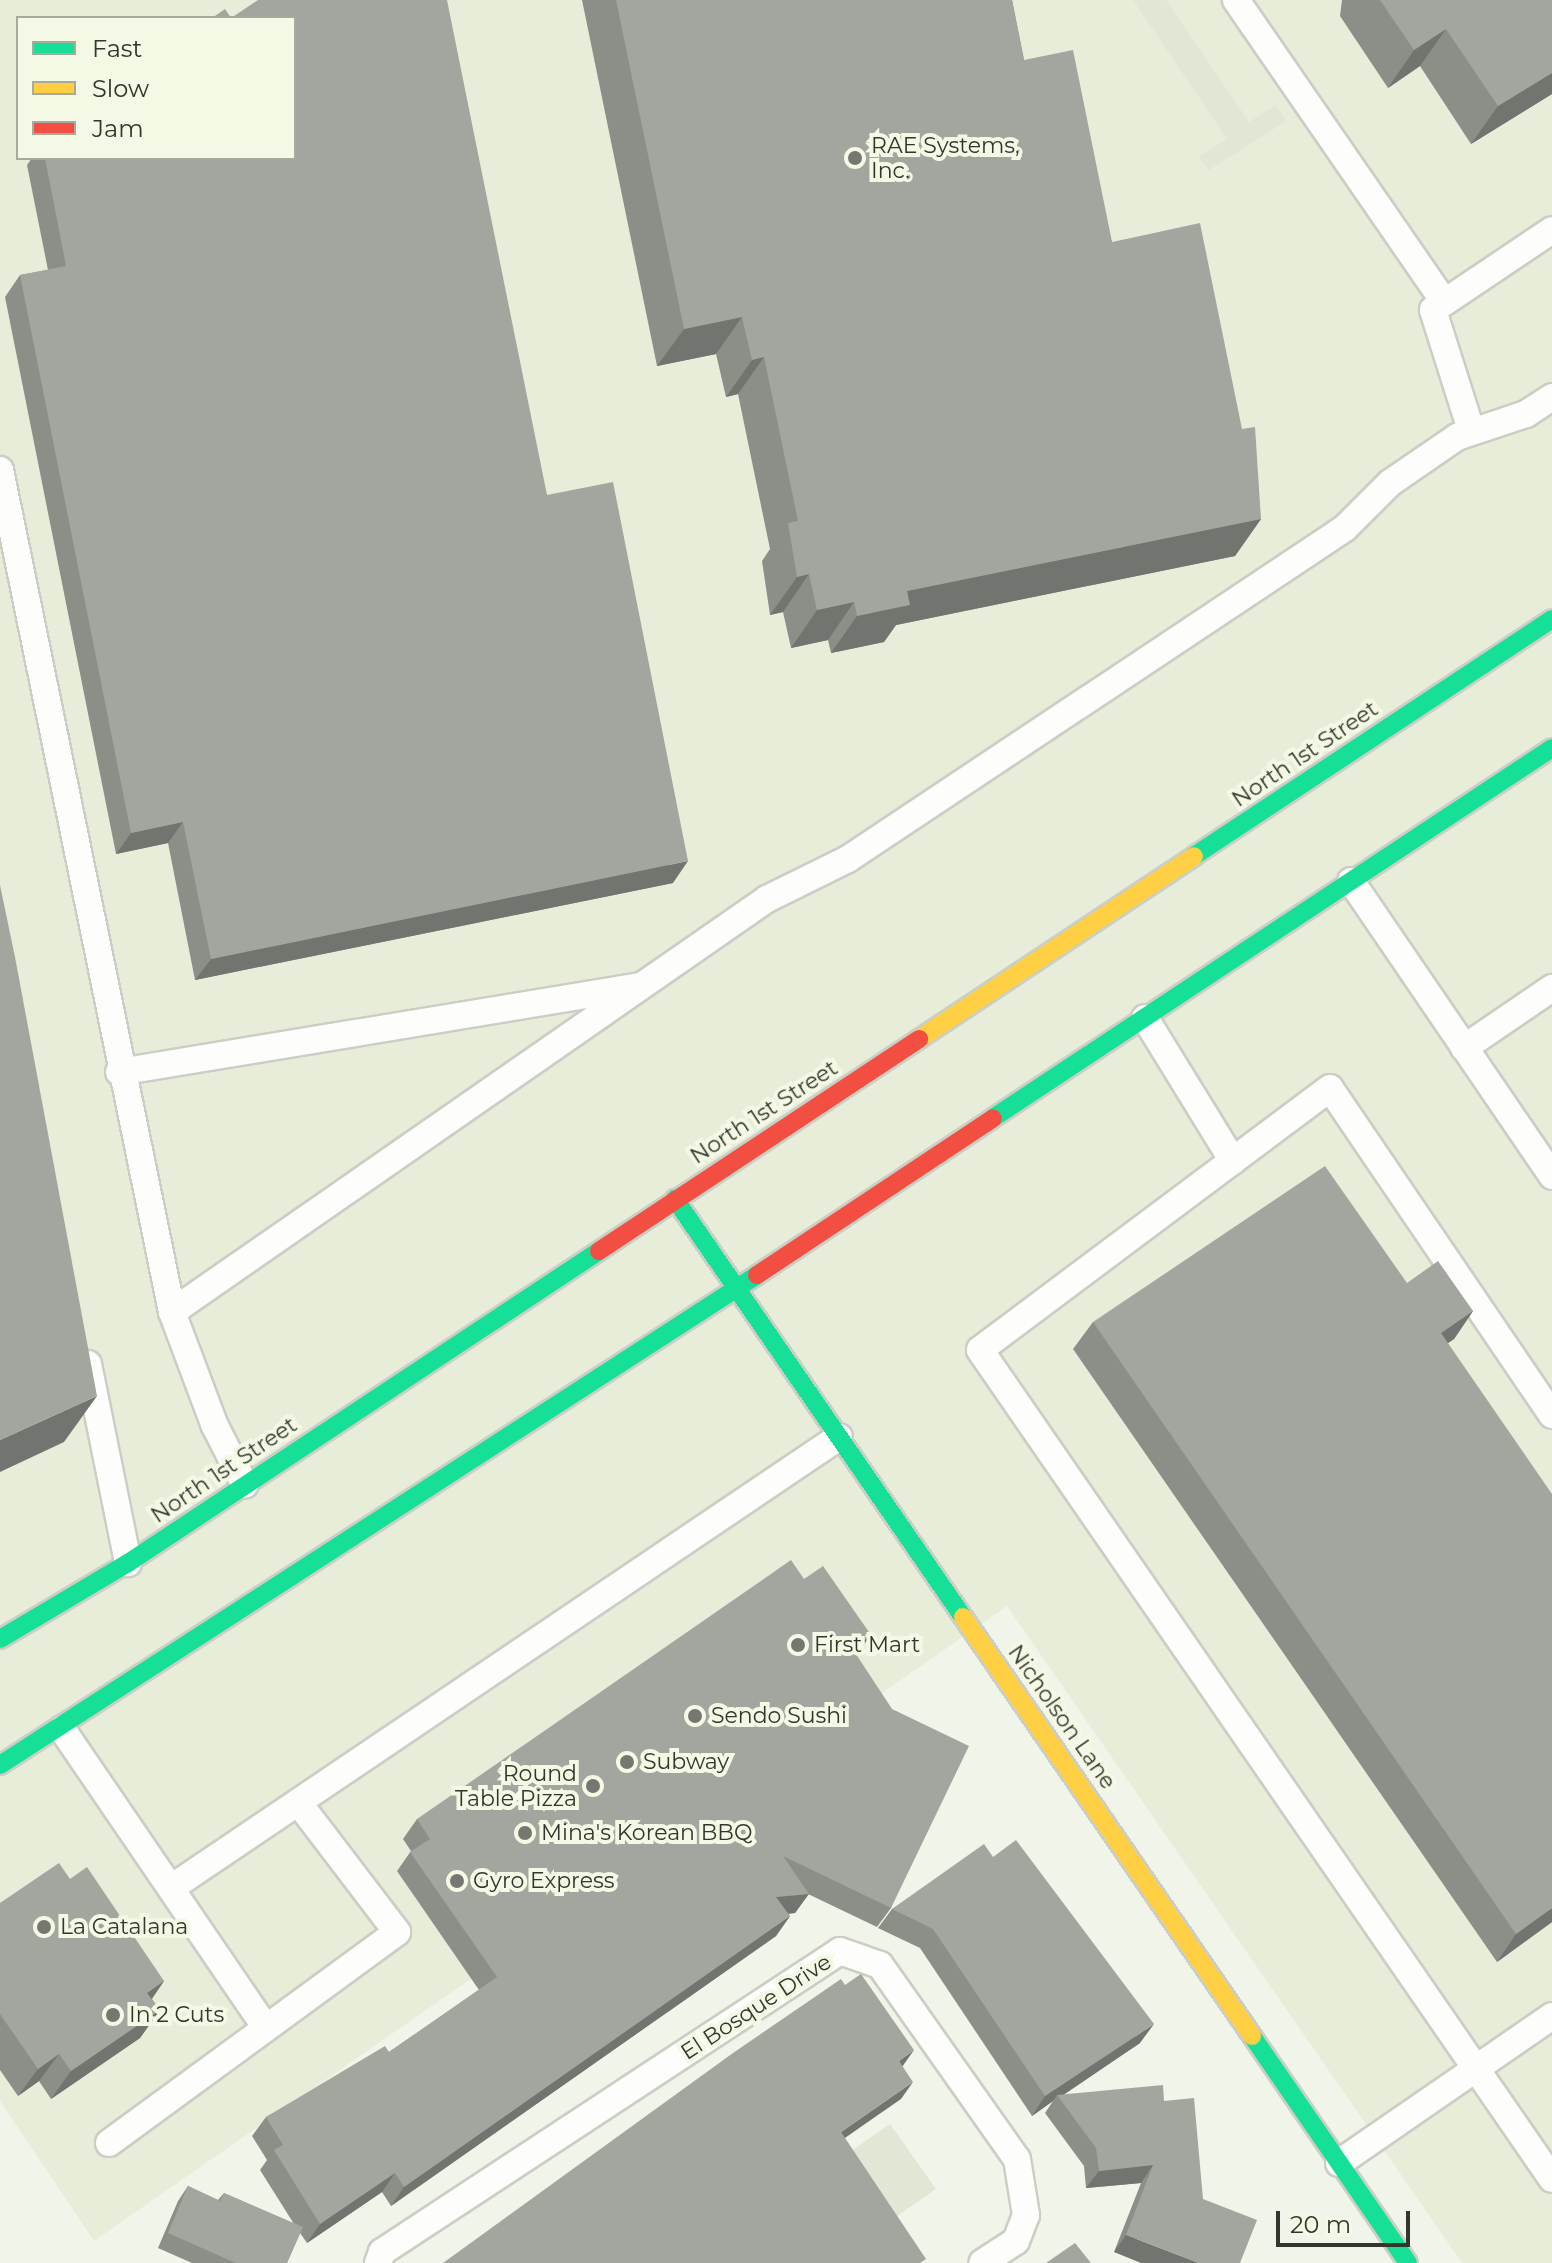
<!DOCTYPE html>
<html>
<head>
<meta charset="utf-8">
<style>
  body { margin:0 }
  #map { position:relative; width:1552px; height:2263px; overflow:hidden; background:#f1f4e9; font-family:Montserrat,sans-serif }
  div>[style] { position:absolute }
  .built>* { inset:0; background:#e8edda }
  .green>* { inset:0; background:#e2e6d5 }
  .roads { filter:drop-shadow(2px 0 #cbcec4) drop-shadow(-2px 0 #cbcec4) drop-shadow(0 2px #cbcec4) drop-shadow(0 -2px #cbcec4) }
  .lane>* { height:26px; margin:-13px; padding:0 13px; transform-origin:13px; border-radius:13px; background:#fdfdfc }
  .fast>* { height:18px; margin:-9px; padding:0 9px; transform-origin:9px; border-radius:9px; background:#16e098 }
  .slow>* { height:18px; margin:-9px; padding:0 9px; transform-origin:9px; border-radius:9px; background:#ffcf43 }
  .jam>* { height:18px; margin:-9px; padding:0 9px; transform-origin:9px; border-radius:9px; background:#f24e42 }
  .wall>* { inset:0; background:#8c8f88 }
  .shaded-wall>* { inset:0; background:#72746f }
  .building>* { inset:0; background:#a3a69e }
  .dots>* { width:22px; height:22px; translate:-50% -50%; box-sizing:border-box; border:4px solid #f3f9e4; border-radius:50% }
  span { translate:-50% -50%; white-space:nowrap; text-align:center; line-height:1.15; -webkit-text-stroke:8px #f3f9e4; paint-order:stroke }
  .poi-label { font-size:22px; color:#33362e }
  .left { translate:0 -50%; text-align:left }
  .right { translate:-100% -50%; text-align:right }
  .street-label { font-size:22px; color:#33362e }
  .legend { position:absolute; left:16px; top:16px; width:280px; height:144px; box-sizing:border-box; background:#f3f9e4; border:2px solid #a6ab9b; margin:0; padding:10px 14px; list-style:none; font-size:24px; color:#33362e }
  .legend li { display:flex; align-items:center; gap:16px; height:40px }
  .legend b { width:40px; border:2px solid #a6ab9b }
  .scale { position:absolute; left:1276px; top:2211px; width:134px; height:36px; box-sizing:border-box; border:4px solid #33362e; border-top:0; padding-left:10px; font-size:24px; line-height:28px; white-space:nowrap; color:#33362e; -webkit-text-stroke:6px #f3f9e4; paint-order:stroke }
</style>
</head>
<body>
<div id="map">
  <div class="built">
    <div style="clip-path:polygon(evenodd,0 0,1552px 0,1552px 2263px,1462px 2263px,1007px 1606px,94px 2241px,0 2101px,0 0,18px 18px,294px 18px,294px 158px,18px 158px,18px 18px)"></div>
  </div>
  <div class="green">
    <div style="clip-path:polygon(1133px 0,1166px 0,1249px 122px,1276px 105px,1286px 121px,1209px 170px,1199px 157px,1227px 139px)"></div>
    <div style="clip-path:polygon(890px 2124px,936px 2189px,883px 2226px,837px 2161px)"></div>
  </div>
  <div class="roads">
    <div class="lane">
      <div style="left:1236px;top:0;width:364px;rotate:55.4deg"></div>
      <div style="left:1471px;top:430px;width:126px;rotate:-107.6deg"></div>
      <div style="left:1433px;top:310px;width:143px;rotate:-33.9deg"></div>
      <div style="left:0;top:470px;width:859px;rotate:78.45deg"></div>
      <div style="left:172px;top:1312px;width:120px;rotate:69.4deg"></div>
      <div style="left:214px;top:1424px;width:68px;rotate:63.1deg"></div>
      <div style="left:1351px;top:881px;width:357px;rotate:55.7deg"></div>
      <div style="left:1145px;top:1018px;width:168px;rotate:58.4deg"></div>
      <div style="left:1464px;top:1048px;width:107px;rotate:-34.3deg"></div>
      <div style="left:119px;top:1072px;width:528px;rotate:-9.37deg"></div>
      <div style="left:172px;top:1312px;width:724px;rotate:-34.77deg"></div>
      <div style="left:767px;top:899px;width:90px;rotate:-26.3deg"></div>
      <div style="left:848px;top:859px;width:597px;rotate:-33.66deg"></div>
      <div style="left:1345px;top:528px;width:64px;rotate:-45deg"></div>
      <div style="left:1390px;top:483px;width:81px;rotate:-34.5deg"></div>
      <div style="left:1457px;top:437px;width:73px;rotate:-18.4deg"></div>
      <div style="left:1526px;top:414px;width:31px;rotate:-33deg"></div>
      <div style="left:88px;top:1364px;width:203px;rotate:78.6deg"></div>
      <div style="left:1552px;top:1415px;width:395px;rotate:-124.2deg"></div>
      <div style="left:1330px;top:1088px;width:437px;rotate:143.2deg"></div>
      <div style="left:980px;top:1350px;width:1007px;rotate:55.39deg"></div>
      <div style="left:62px;top:1729px;width:358px;rotate:55.7deg"></div>
      <div style="left:171px;top:1888px;width:806px;rotate:-34.03deg"></div>
      <div style="left:109px;top:2143px;width:357px;rotate:-36.2deg"></div>
      <div style="left:397px;top:1932px;width:163px;rotate:-127.3deg"></div>
      <div style="left:1339px;top:2163px;width:259px;rotate:-34.6deg"></div>
      <div style="left:378px;top:2263px;width:12px;rotate:-70deg"></div>
      <div style="left:382px;top:2252px;width:548px;rotate:-33.31deg"></div>
      <div style="left:840px;top:1951px;width:42px;rotate:19.3deg"></div>
      <div style="left:880px;top:1965px;width:237px;rotate:54.8deg"></div>
      <div style="left:1017px;top:2159px;width:57px;rotate:80.9deg"></div>
      <div style="left:1026px;top:2215px;width:28px;rotate:111deg"></div>
      <div style="left:1016px;top:2241px;width:40px;rotate:147.1deg"></div>
    </div>
    <div class="fast">
      <div style="left:1194px;top:856px;width:429px;rotate:-33.5deg"></div>
      <div style="left:993px;top:1118px;width:670px;rotate:-33.5deg"></div>
      <div style="left:675px;top:1199px;width:508px;rotate:55.43deg"></div>
      <div style="left:0;top:1639px;width:149px;rotate:-30.7deg"></div>
      <div style="left:128px;top:1563px;width:565px;rotate:-33.52deg"></div>
      <div style="left:0;top:1765px;width:902px;rotate:-32.91deg"></div>
      <div style="left:1252px;top:2036px;width:275px;rotate:55.5deg"></div>
    </div>
    <div class="slow">
      <div style="left:919px;top:1039px;width:330px;rotate:-33.6deg"></div>
      <div style="left:963px;top:1617px;width:509px;rotate:55.4deg"></div>
    </div>
    <div class="jam">
      <div style="left:599px;top:1251px;width:384px;rotate:-33.5deg"></div>
      <div style="left:757px;top:1275px;width:283px;rotate:-33.6deg"></div>
    </div>
  </div>
  <div class="wall">
    <div style="clip-path:polygon(582px 0,1012px 0,1024px 60px,1112px 242px,1261px 519px,1235px 556px,896px 625px,884px 642px,831px 653px,828px 640px,791px 648px,783px 612px,770px 615px,762px 561px,770px 549px,738px 394px,726px 397px,716px 354px,657px 366px)"></div>
    <div style="clip-path:polygon(1342px 0,1552px 0,1552px 94px,1471px 144px,1420px 66px,1388px 88px,1340px 16px)"></div>
    <div style="clip-path:polygon(32px 158px,294px 158px,547px 495px,673px 883px,195px 980px,168px 843px,116px 854px,5px 297px,20px 275px,48px 270px,27px 165px)"></div>
    <div style="clip-path:polygon(1407px 1283px,1473px 1311px,1454px 1339px,1448px 1343px,1552px 1922px,1497px 1962px,1073px 1349px,1093px 1322px)"></div>
    <div style="clip-path:polygon(857px 1655px,891px 1908px,877px 1927px,808px 1894px,795px 1913px,788px 1914px,790px 1916px,776px 1936px,391px 2206px,382px 2192px,307px 2243px,300px 2233px,287px 2263px,192px 2263px,158px 2248px,178px 2201px,188px 2186px,218px 2200px,224px 2193px,294px 2224px,260px 2170px,267px 2160px,252px 2136px,266px 2117px,389px 2052px,479px 1990px,397px 1871px,411px 1851px,403px 1839px,417px 1819px)"></div>
    <div style="clip-path:polygon(993px 1857px,1140px 2043px,1062px 2095px,1164px 2101px,1203px 2199px,1114px 2252px,1141px 2183px,1086px 2188px,1084px 2166px,1045px 2113px,1053px 2101px,1032px 2116px,920px 1948px,878px 1928px,892px 1909px)"></div>
    <div style="clip-path:polygon(70px 1879px,164px 1981px,152px 1999px,160px 2010px,140px 2038px,51px 2099px,39px 2081px,18px 2096px,0 2070px,0 1903px)"></div>
  </div>
  <div class="shaded-wall">
    <div style="clip-path:polygon(1446px 29px,1420px 66px,1388px 88px,1414px 50px)"></div>
    <div style="clip-path:polygon(1552px 73px,1552px 94px,1471px 144px,1498px 106px)"></div>
    <div style="clip-path:polygon(742px 317px,716px 354px,657px 366px,684px 329px)"></div>
    <div style="clip-path:polygon(764px 357px,738px 394px,726px 397px,752px 360px)"></div>
    <div style="clip-path:polygon(1261px 519px,1235px 556px,896px 625px,884px 642px,831px 653px,857px 616px,907px 591px)"></div>
    <div style="clip-path:polygon(809px 574px,783px 612px,770px 615px,797px 577px)"></div>
    <div style="clip-path:polygon(854px 602px,828px 640px,791px 648px,817px 610px)"></div>
    <div style="clip-path:polygon(183px 822px,168px 843px,116px 854px,131px 833px)"></div>
    <div style="clip-path:polygon(688px 861px,673px 883px,195px 980px,211px 959px)"></div>
    <div style="clip-path:polygon(1473px 1311px,1454px 1339px,1421px 1361px,1441px 1333px)"></div>
    <div style="clip-path:polygon(97px 1396px,64px 1442px,0 1472px,0 1440px)"></div>
    <div style="clip-path:polygon(871px 1635px,857px 1654px,839px 1667px,852px 1648px)"></div>
    <div style="clip-path:polygon(809px 1894px,795px 1913px,763px 1916px,776px 1897px)"></div>
    <div style="clip-path:polygon(1552px 1908px,1552px 1922px,1497px 1962px,1516px 1934px)"></div>
    <div style="clip-path:polygon(790px 1916px,776px 1936px,391px 2206px,404px 2187px)"></div>
    <div style="clip-path:polygon(164px 1981px,145px 2008px,147px 1993px)"></div>
    <div style="clip-path:polygon(160px 2010px,140px 2038px,51px 2099px,71px 2071px)"></div>
    <div style="clip-path:polygon(1154px 2024px,1140px 2043px,1059px 2098px,1057px 2095px,1053px 2101px,1032px 2116px,1045px 2096px)"></div>
    <div style="clip-path:polygon(914px 2050px,902px 2067px,899px 2061px)"></div>
    <div style="clip-path:polygon(59px 2054px,39px 2081px,18px 2096px,38px 2069px)"></div>
    <div style="clip-path:polygon(913px 2082px,901px 2099px,829px 2149px,841px 2132px)"></div>
    <div style="clip-path:polygon(1153px 2165px,1141px 2183px,1086px 2188px,1099px 2171px)"></div>
    <div style="clip-path:polygon(395px 2173px,382px 2192px,307px 2243px,320px 2224px)"></div>
    <div style="clip-path:polygon(1126px 2235px,1199px 2263px,1141px 2263px,1114px 2252px)"></div>
  </div>
  <div class="building">
    <div style="clip-path:polygon(258px 0,447px 0,547px 495px,613px 482px,688px 861px,211px 959px,183px 822px,131px 833px,20px 275px,66px 266px,45px 158px,294px 158px,294px 18px,212px 18px,225px 9px,231px 18px)"></div>
    <div style="clip-path:polygon(616px 0,1012px 0,1024px 60px,1073px 50px,1112px 242px,1200px 223px,1242px 429px,1255px 427px,1261px 519px,907px 591px,910px 605px,857px 616px,854px 602px,817px 610px,809px 574px,797px 577px,788px 523px,798px 521px,764px 357px,752px 360px,742px 317px,684px 329px)"></div>
    <div style="clip-path:polygon(1380px 0,1552px 0,1552px 73px,1498px 106px,1446px 29px,1414px 50px)"></div>
    <div style="clip-path:polygon(0 885px,15px 957px,97px 1396px,0 1440px)"></div>
    <div style="clip-path:polygon(1325px 1166px,1407px 1283px,1438px 1261px,1473px 1311px,1441px 1333px,1552px 1494px,1552px 1908px,1516px 1934px,1093px 1322px)"></div>
    <div style="clip-path:polygon(791px 1560px,804px 1579px,823px 1566px,871px 1635px,852px 1648px,892px 1709px,969px 1746px,891px 1908px,783px 1856px,809px 1894px,776px 1897px,790px 1916px,404px 2187px,395px 2173px,320px 2224px,274px 2150px,283px 2145px,266px 2117px,385px 2046px,389px 2052px,497px 1977px,410px 1852px,430px 1839px,417px 1819px)"></div>
    <div style="clip-path:polygon(1016px 1840px,1154px 2024px,1045px 2096px,933px 1929px,892px 1909px,984px 1844px,993px 1857px)"></div>
    <div style="clip-path:polygon(59px 1863px,70px 1879px,87px 1867px,164px 1981px,147px 1993px,160px 2010px,71px 2071px,59px 2054px,38px 2069px,0 2014px,0 1903px)"></div>
    <div style="clip-path:polygon(861px 1974px,914px 2050px,899px 2061px,913px 2082px,841px 2132px,926px 2259px,920px 2263px,443px 2263px,733px 2053px,841px 1979px,845px 1985px)"></div>
    <div style="clip-path:polygon(1163px 2085px,1164px 2101px,1194px 2098px,1203px 2199px,1257px 2220px,1240px 2263px,1199px 2263px,1126px 2235px,1153px 2165px,1099px 2171px,1096px 2148px,1057px 2095px)"></div>
    <div style="clip-path:polygon(188px 2186px,220px 2201px,224px 2193px,303px 2227px,287px 2263px,236px 2263px,168px 2233px)"></div>
    <div style="clip-path:polygon(1075px 2243px,1091px 2263px,1046px 2263px)"></div>
  </div>
  <div class="dots">
    <div style="left:855px;top:158px;background:#76786f"></div>
    <div style="left:798px;top:1645px;background:#76786f"></div>
    <div style="left:695px;top:1716px;background:#76786f"></div>
    <div style="left:627px;top:1762px;background:#76786f"></div>
    <div style="left:593px;top:1786px;background:#76786f"></div>
    <div style="left:525px;top:1833px;background:#76786f"></div>
    <div style="left:457px;top:1881px;background:#76786f"></div>
    <div style="left:44px;top:1927px;background:#76786f"></div>
    <div style="left:113px;top:2015px;background:#76786f"></div>
  </div>
  <div class="poi-label">
    <span class="left" style="left:871px;top:158px">RAE Systems,<br>Inc.</span>
    <span class="left" style="left:814px;top:1645px">First Mart</span>
    <span class="left" style="left:711px;top:1716px">Sendo Sushi</span>
    <span class="left" style="left:643px;top:1762px">Subway</span>
    <span class="right" style="left:577px;top:1786px">Round<br>Table Pizza</span>
    <span class="left" style="left:541px;top:1833px">Mina's Korean BBQ</span>
    <span class="left" style="left:473px;top:1881px">Gyro Express</span>
    <span class="left" style="left:60px;top:1927px">La Catalana</span>
    <span class="left" style="left:129px;top:2015px">In 2 Cuts</span>
  </div>
  <div class="street-label">
    <span style="left:1305px;top:754px;rotate:-34deg">North 1st Street</span>
    <span style="left:764px;top:1112px;rotate:-33deg">North 1st Street</span>
    <span style="left:224px;top:1470px;rotate:-34deg">North 1st Street</span>
    <span style="left:1062px;top:1717px;rotate:55deg">Nicholson Lane</span>
    <span style="left:756px;top:2007px;rotate:-33deg">El Bosque Drive</span>
  </div>
  <ul class="legend">
  <li><b style="height:10px;background:#16e098"></b>Fast</li>
  <li><b style="height:10px;background:#ffcf43"></b>Slow</li>
  <li><b style="height:10px;background:#f24e42"></b>Jam</li>
  </ul>
  <div class="scale">20 m</div>
</div>
</body>
</html>
